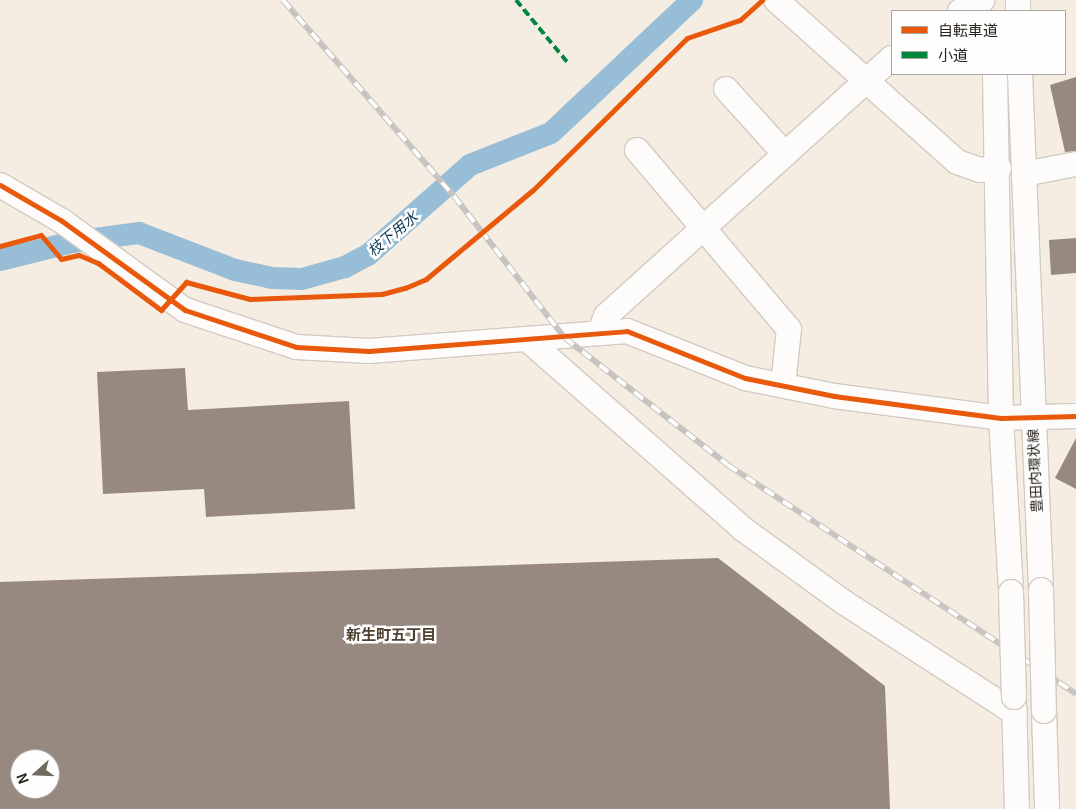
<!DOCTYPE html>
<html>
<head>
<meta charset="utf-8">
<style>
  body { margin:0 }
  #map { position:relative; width:1076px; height:809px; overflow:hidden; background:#f6ede2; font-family:Georgia,"Noto Sans JP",serif }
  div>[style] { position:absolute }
  .canal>* { height:22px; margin:-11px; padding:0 11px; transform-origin:11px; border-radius:11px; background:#98bdd6 }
  .building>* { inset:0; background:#97897f }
  .roads { filter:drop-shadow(1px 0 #d2cbc2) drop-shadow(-1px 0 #d2cbc2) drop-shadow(0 1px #d2cbc2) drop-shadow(0 -1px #d2cbc2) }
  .minor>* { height:24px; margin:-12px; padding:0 12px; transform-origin:12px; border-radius:12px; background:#fefcfb }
  .rail>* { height:5.5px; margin-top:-2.75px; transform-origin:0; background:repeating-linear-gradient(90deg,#fefefe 0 11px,#c6c3c0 0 22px); box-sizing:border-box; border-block:1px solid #c6c3c0 }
  .bridges { filter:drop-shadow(1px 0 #d2cbc2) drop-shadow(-1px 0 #d2cbc2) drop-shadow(0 1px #d2cbc2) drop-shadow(0 -1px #d2cbc2) }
  .minor-bridge>* { height:24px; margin:-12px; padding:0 12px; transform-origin:12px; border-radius:12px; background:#fefcfb }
  .quiet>* { height:4px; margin-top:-2px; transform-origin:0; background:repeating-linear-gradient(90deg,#00873e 0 8px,transparent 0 12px) }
  .cycleway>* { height:5px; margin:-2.5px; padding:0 2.5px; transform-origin:2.5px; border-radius:2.5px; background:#e8590c }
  span { translate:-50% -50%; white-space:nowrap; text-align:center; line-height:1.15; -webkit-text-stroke:5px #fefefe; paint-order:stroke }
  .street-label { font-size:14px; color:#29231c }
  .water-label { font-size:15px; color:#0d3b57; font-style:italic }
  .neighbourhood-label { font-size:15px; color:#4e4131; font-weight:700 }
  .legend { position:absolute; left:891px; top:10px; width:175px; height:65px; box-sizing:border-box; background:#fefefe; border:1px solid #a9a6a4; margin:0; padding:6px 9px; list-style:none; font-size:15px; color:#29231c }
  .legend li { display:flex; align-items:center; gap:10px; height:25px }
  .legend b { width:25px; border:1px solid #a9a6a4 }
  .north { position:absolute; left:10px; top:749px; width:50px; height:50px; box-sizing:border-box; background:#fefefe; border:1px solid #a9a6a4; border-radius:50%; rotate:250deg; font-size:14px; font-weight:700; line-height:20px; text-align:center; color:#29231c }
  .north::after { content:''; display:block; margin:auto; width:18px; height:22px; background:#716a61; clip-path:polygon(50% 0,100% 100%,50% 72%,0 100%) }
</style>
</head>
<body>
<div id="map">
  <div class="canal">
    <div style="left:0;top:260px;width:75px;rotate:-13.9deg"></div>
    <div style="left:73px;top:242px;width:67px;rotate:-7.8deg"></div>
    <div style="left:139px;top:233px;width:103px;rotate:21.1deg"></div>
    <div style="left:235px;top:270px;width:38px;rotate:12deg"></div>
    <div style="left:272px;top:278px;width:30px;rotate:2deg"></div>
    <div style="left:302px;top:279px;width:45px;rotate:-15.6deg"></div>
    <div style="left:345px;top:267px;width:26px;rotate:-28deg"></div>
    <div style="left:368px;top:255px;width:136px;rotate:-41.4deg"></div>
    <div style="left:470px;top:165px;width:87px;rotate:-21.6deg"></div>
    <div style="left:551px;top:133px;width:194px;rotate:-43.3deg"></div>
  </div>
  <div class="building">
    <div style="clip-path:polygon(1076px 77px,1076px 151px,1065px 152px,1050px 85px)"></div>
    <div style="clip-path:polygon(1076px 238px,1076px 273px,1051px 275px,1049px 240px)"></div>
    <div style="clip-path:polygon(185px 368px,188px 410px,349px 401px,355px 509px,206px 517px,204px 489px,103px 494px,97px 372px)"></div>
    <div style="clip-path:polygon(1076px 438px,1076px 489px,1055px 478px)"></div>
    <div style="clip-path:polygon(evenodd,718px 558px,885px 686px,890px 809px,0 809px,0 582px,718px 558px,20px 759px,50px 759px,50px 789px,20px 789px,20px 759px)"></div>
  </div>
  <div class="roads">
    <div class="minor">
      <div style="left:776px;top:0;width:243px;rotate:41.8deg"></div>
      <div style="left:957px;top:162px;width:24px;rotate:19deg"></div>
      <div style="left:980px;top:170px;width:19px;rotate:-6deg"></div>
      <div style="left:1018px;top:0;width:11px;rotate:90deg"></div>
      <div style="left:960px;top:11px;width:25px;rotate:-26deg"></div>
      <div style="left:995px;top:74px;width:344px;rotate:89deg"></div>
      <div style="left:1001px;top:418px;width:174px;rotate:86.7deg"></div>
      <div style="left:1020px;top:74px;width:516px;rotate:87.67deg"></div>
      <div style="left:726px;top:89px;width:88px;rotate:47.8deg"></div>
      <div style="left:637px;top:150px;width:235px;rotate:49.7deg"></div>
      <div style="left:789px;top:329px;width:56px;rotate:96.1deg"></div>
      <div style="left:1024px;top:174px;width:53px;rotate:-10.9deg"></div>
      <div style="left:0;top:185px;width:72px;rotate:30.1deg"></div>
      <div style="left:62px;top:221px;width:152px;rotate:35.9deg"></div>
      <div style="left:185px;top:310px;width:117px;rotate:18.4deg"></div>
      <div style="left:296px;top:347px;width:73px;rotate:3.1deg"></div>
      <div style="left:369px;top:351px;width:259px;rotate:-4.4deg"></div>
      <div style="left:627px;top:331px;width:127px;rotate:21.7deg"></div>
      <div style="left:745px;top:378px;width:91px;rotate:11.4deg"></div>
      <div style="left:834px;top:396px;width:168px;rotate:7.5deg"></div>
      <div style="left:1001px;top:418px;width:75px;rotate:-1.5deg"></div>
      <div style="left:600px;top:331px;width:16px;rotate:-68deg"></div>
      <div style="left:606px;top:316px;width:385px;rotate:-42.1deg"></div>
      <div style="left:528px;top:340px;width:286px;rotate:41.3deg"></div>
      <div style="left:743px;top:529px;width:126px;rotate:36deg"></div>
      <div style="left:845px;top:603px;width:202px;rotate:32.9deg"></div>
      <div style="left:1014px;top:698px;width:111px;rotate:88.5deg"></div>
      <div style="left:1044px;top:711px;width:98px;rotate:88.2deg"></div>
    </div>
  </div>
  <div class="rail">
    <div style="left:283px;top:0;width:260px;rotate:48.9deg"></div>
    <div style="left:454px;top:196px;width:180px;rotate:52deg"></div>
    <div style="left:565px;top:338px;width:207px;rotate:37.9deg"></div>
    <div style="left:728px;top:465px;width:417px;rotate:33.3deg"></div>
  </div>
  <div class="bridges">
    <div class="minor-bridge">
      <div style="left:1041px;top:590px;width:121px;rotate:88.6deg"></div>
      <div style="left:1011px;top:592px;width:105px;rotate:88.4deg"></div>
    </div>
  </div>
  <div class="quiet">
    <div style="left:516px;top:0;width:82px;rotate:50.5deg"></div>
  </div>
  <div class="cycleway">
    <div style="left:0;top:185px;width:72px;rotate:30.1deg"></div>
    <div style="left:62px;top:221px;width:152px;rotate:35.9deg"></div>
    <div style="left:185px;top:310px;width:117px;rotate:18.4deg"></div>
    <div style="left:296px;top:347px;width:73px;rotate:3.1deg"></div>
    <div style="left:369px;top:351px;width:259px;rotate:-4.4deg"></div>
    <div style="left:627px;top:331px;width:127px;rotate:21.7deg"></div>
    <div style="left:745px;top:378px;width:91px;rotate:11.4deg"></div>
    <div style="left:834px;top:396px;width:168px;rotate:7.5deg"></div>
    <div style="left:1001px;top:418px;width:75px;rotate:-1.5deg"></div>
    <div style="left:0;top:246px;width:42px;rotate:-15deg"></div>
    <div style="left:41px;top:235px;width:31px;rotate:50deg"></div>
    <div style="left:61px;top:259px;width:18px;rotate:-13deg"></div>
    <div style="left:79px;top:255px;width:21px;rotate:23deg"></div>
    <div style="left:98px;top:263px;width:79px;rotate:36.7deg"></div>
    <div style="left:161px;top:310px;width:38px;rotate:-48deg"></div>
    <div style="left:186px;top:282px;width:66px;rotate:14.9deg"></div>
    <div style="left:250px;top:299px;width:132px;rotate:-2.2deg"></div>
    <div style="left:382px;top:294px;width:24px;rotate:-15deg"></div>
    <div style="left:405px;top:288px;width:23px;rotate:-23deg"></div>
    <div style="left:426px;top:279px;width:139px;rotate:-39.8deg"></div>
    <div style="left:533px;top:190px;width:216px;rotate:-44.6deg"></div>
    <div style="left:687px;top:38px;width:56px;rotate:-18.8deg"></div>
    <div style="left:740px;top:20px;width:30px;rotate:-42deg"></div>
  </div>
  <div class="street-label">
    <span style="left:1034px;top:471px;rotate:-93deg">豊田内環状線</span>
  </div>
  <div class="water-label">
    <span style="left:392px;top:233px;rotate:-40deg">枝下用水</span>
  </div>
  <div class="neighbourhood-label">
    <span style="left:391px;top:634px">新生町五丁目</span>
  </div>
  <ul class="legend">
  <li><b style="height:6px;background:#e8590c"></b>自転車道</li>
  <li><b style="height:6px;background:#00873e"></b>小道</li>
  </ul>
  <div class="north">N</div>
</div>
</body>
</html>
